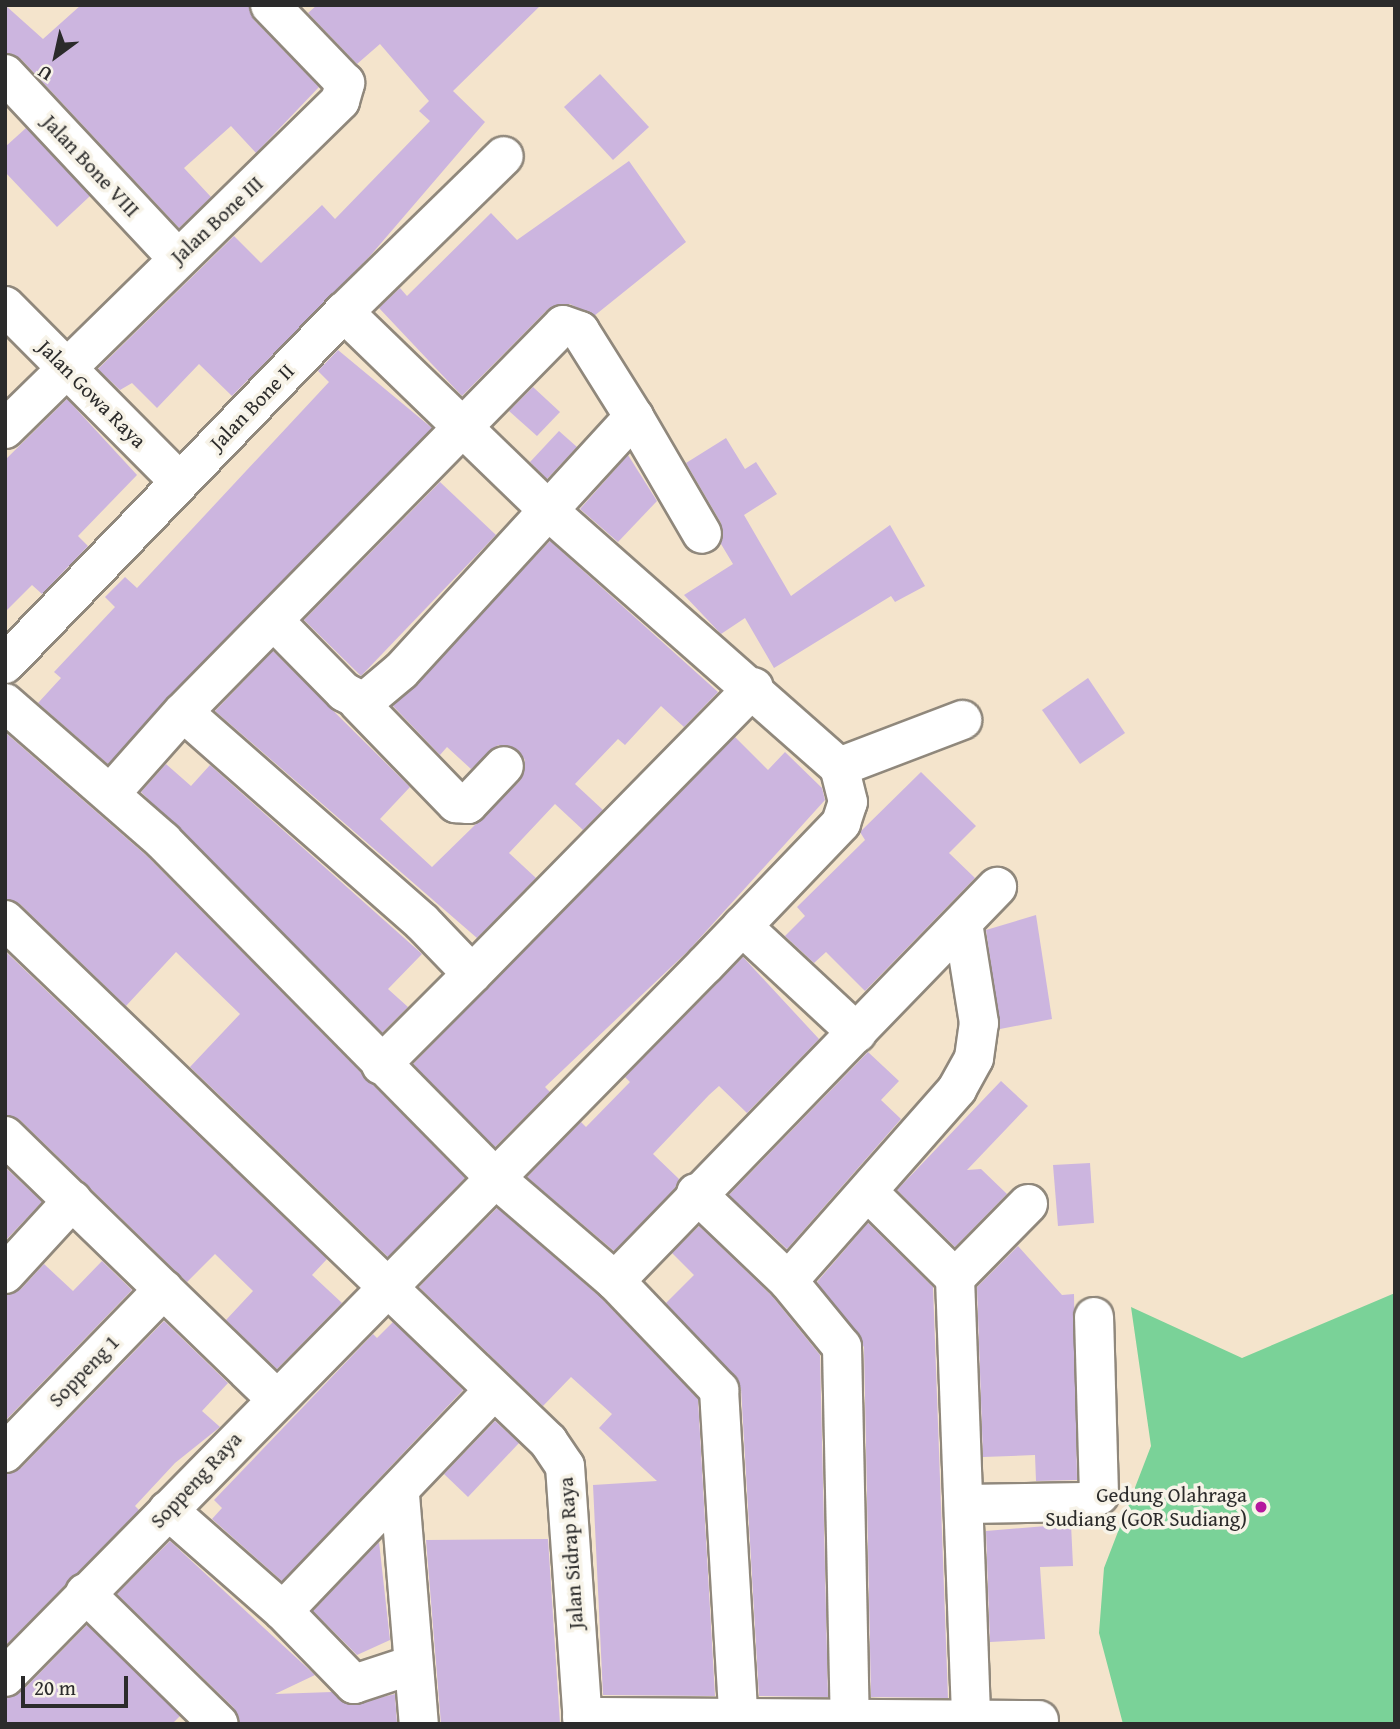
<!DOCTYPE html>
<html>
<head>
<meta charset="utf-8">
<style>
  body { margin:0 }
  #map { position:relative; width:1400px; height:1729px; overflow:hidden; background:#f4e4cc; font-family:"Gentium Book Plus",serif }
  div>[style] { position:absolute }
  .green>* { inset:0; background:#7ad298 }
  .building>* { inset:0; background:#ccb5df }
  .roads { filter:drop-shadow(2px 0 #90887c) drop-shadow(-2px 0 #90887c) drop-shadow(0 2px #90887c) drop-shadow(0 -2px #90887c) }
  .minor>* { height:38px; margin:-19px; padding:0 19px; transform-origin:19px; border-radius:19px; background:#fff }
  .dots>* { width:19px; height:19px; translate:-50% -50%; box-sizing:border-box; border:4px solid #f7f3e8; border-radius:50% }
  span { translate:-50% -50%; white-space:nowrap; text-align:center; line-height:1.15; -webkit-text-stroke:7px #f7f3e8; paint-order:stroke }
  .street-label { font-size:21px; color:#2b2b2b }
  .poi-label { font-size:21px; color:#2b2b2b }
  .right { translate:-100% -50%; text-align:right }
  .frame { position:absolute; inset:0; border:7px solid #2b2b2b; pointer-events:none }
  .north { position:absolute; left:21px; top:21px; width:70px; height:70px; -webkit-text-stroke:5px #f7f3e8; paint-order:stroke; rotate:213deg; font-size:19px; font-weight:700; line-height:28px; text-align:center; color:#2b2b2b }
  .north::after { content:''; display:block; margin:auto; width:24px; height:32px; background:#2b2b2b; clip-path:polygon(50% 0,100% 100%,50% 72%,0 100%) }
  .scale { position:absolute; left:21px; top:1676px; width:107px; height:32px; box-sizing:border-box; border:4px solid #2b2b2b; border-top:0; padding-left:9px; font-size:21px; line-height:24px; white-space:nowrap; color:#2b2b2b; -webkit-text-stroke:5px #f7f3e8; paint-order:stroke }
</style>
</head>
<body>
<div id="map">
  <div class="green">
    <div style="clip-path:polygon(1395px 1293px,1395px 1724px,1123px 1724px,1099px 1633px,1104px 1568px,1151px 1446px,1131px 1307px,1242px 1358px)"></div>
  </div>
  <div class="building">
    <div style="clip-path:polygon(5px 5px,43px 39px,81px 5px,249px 5px,254px 20px,319px 87px,256px 153px,231px 126px,184px 168px,211px 197px,179px 228px,21px 59px,5px 53px)"></div>
    <div style="clip-path:polygon(317px 5px,541px 5px,453px 91px,485px 122px,370px 256px,232px 396px,199px 364px,157px 408px,132px 383px,120px 390px,98px 369px,234px 236px,261px 263px,322px 205px,335px 219px,430px 121px,419px 111px,429px 101px,380px 44px,357px 64px,308px 13px)"></div>
    <div style="clip-path:polygon(600px 74px,649px 127px,613px 160px,564px 107px)"></div>
    <div style="clip-path:polygon(26px 128px,90px 196px,57px 227px,5px 172px,5px 147px)"></div>
    <div style="clip-path:polygon(629px 161px,686px 242px,594px 316px,570px 304px,548px 309px,462px 396px,379px 308px,400px 288px,407px 296px,491px 213px,517px 240px)"></div>
    <div style="clip-path:polygon(338px 350px,432px 428px,108px 764px,38px 703px,61px 678px,54px 672px,115px 607px,105px 597px,125px 577px,137px 588px,329px 382px,318px 371px)"></div>
    <div style="clip-path:polygon(533px 387px,560px 412px,537px 436px,509px 411px)"></div>
    <div style="clip-path:polygon(67px 399px,137px 475px,78px 536px,88px 546px,42px 594px,32px 585px,5px 612px,5px 460px)"></div>
    <div style="clip-path:polygon(559px 431px,577px 447px,547px 479px,530px 462px)"></div>
    <div style="clip-path:polygon(726px 438px,745px 469px,756px 462px,777px 494px,744px 515px,791px 596px,890px 525px,925px 586px,895px 602px,891px 596px,774px 668px,745px 618px,721px 634px,684px 595px,733px 564px,721px 544px,721px 523px,686px 463px)"></div>
    <div style="clip-path:polygon(628px 455px,657px 501px,618px 542px,580px 509px)"></div>
    <div style="clip-path:polygon(440px 482px,496px 535px,361px 676px,304px 620px)"></div>
    <div style="clip-path:polygon(550px 541px,718px 692px,684px 727px,661px 706px,625px 745px,618px 739px,575px 784px,603px 810px,583px 830px,555px 804px,509px 853px,536px 878px,477px 938px,215px 711px,273px 651px,410px 787px,380px 819px,432px 867px,520px 781px,525px 760px,518px 750px,498px 745px,471px 769px,447px 747px,440px 755px,393px 706px)"></div>
    <div style="clip-path:polygon(1088px 678px,1125px 733px,1080px 764px,1042px 710px)"></div>
    <div style="clip-path:polygon(7px 734px,148px 857px,465px 1178px,388px 1257px,190px 1067px,240px 1014px,176px 952px,126px 1006px,20px 904px,5px 899px)"></div>
    <div style="clip-path:polygon(735px 737px,768px 770px,785px 752px,822px 788px,825px 800px,689px 950px,545px 1087px,550px 1092px,495px 1147px,413px 1064px)"></div>
    <div style="clip-path:polygon(166px 764px,191px 786px,210px 765px,422px 954px,388px 989px,408px 1007px,382px 1033px,141px 792px)"></div>
    <div style="clip-path:polygon(921px 772px,976px 826px,949px 853px,975px 878px,865px 991px,826px 952px,814px 963px,785px 936px,805px 916px,797px 907px,865px 840px,860px 832px)"></div>
    <div style="clip-path:polygon(1036px 915px,1052px 1019px,1000px 1029px,986px 930px)"></div>
    <div style="clip-path:polygon(5px 951px,327px 1259px,312px 1275px,342px 1303px,277px 1369px,226px 1320px,253px 1291px,215px 1254px,187px 1282px,20px 1120px,5px 1115px)"></div>
    <div style="clip-path:polygon(743px 957px,819px 1039px,747px 1113px,719px 1086px,709px 1095px,653px 1154px,679px 1179px,675px 1188px,614px 1251px,527px 1177px,581px 1122px,586px 1127px,630px 1082px,625px 1077px)"></div>
    <div style="clip-path:polygon(868px 1052px,899px 1081px,881px 1100px,901px 1119px,787px 1249px,729px 1195px)"></div>
    <div style="clip-path:polygon(1001px 1081px,1028px 1106px,967px 1170px,981px 1169px,1007px 1194px,955px 1247px,897px 1190px)"></div>
    <div style="clip-path:polygon(1090px 1163px,1094px 1223px,1058px 1226px,1053px 1165px)"></div>
    <div style="clip-path:polygon(5px 1167px,42px 1202px,5px 1241px)"></div>
    <div style="clip-path:polygon(497px 1208px,600px 1297px,698px 1399px,715px 1696px,603px 1695px,593px 1485px,657px 1481px,599px 1428px,612px 1414px,571px 1377px,543px 1406px,419px 1287px)"></div>
    <div style="clip-path:polygon(868px 1223px,933px 1287px,948px 1698px,871px 1697px,864px 1347px,817px 1282px)"></div>
    <div style="clip-path:polygon(699px 1226px,772px 1296px,820px 1355px,828px 1697px,759px 1696px,741px 1388px,666px 1303px,694px 1275px,672px 1253px)"></div>
    <div style="clip-path:polygon(1018px 1246px,1062px 1295px,1074px 1294px,1077px 1480px,1036px 1481px,1035px 1455px,983px 1457px,977px 1287px)"></div>
    <div style="clip-path:polygon(102px 1261px,132px 1290px,5px 1421px,5px 1295px,21px 1289px,44px 1264px,73px 1291px)"></div>
    <div style="clip-path:polygon(164px 1321px,228px 1383px,202px 1411px,220px 1427px,175px 1463px,135px 1506px,139px 1510px,5px 1646px,5px 1474px,21px 1468px)"></div>
    <div style="clip-path:polygon(393px 1322px,463px 1390px,282px 1581px,212px 1519px,222px 1508px,214px 1500px,373px 1334px,377px 1338px)"></div>
    <div style="clip-path:polygon(495px 1421px,519px 1443px,468px 1497px,444px 1474px)"></div>
    <div style="clip-path:polygon(1071px 1524px,1073px 1566px,1040px 1567px,1045px 1639px,990px 1642px,986px 1531px)"></div>
    <div style="clip-path:polygon(548px 1539px,560px 1724px,441px 1724px,426px 1540px)"></div>
    <div style="clip-path:polygon(170px 1541px,315px 1675px,275px 1694px,332px 1692px,349px 1705px,395px 1694px,397px 1724px,240px 1724px,234px 1708px,117px 1594px)"></div>
    <div style="clip-path:polygon(379px 1542px,390px 1640px,357px 1655px,313px 1611px)"></div>
    <div style="clip-path:polygon(87px 1625px,180px 1716px,172px 1724px,5px 1724px,5px 1698px,21px 1692px)"></div>
  </div>
  <div class="roads">
    <div class="minor">
      <div style="left:5px;top:74px;width:250px;rotate:46.9deg"></div>
      <div style="left:5px;top:306px;width:248px;rotate:45.2deg"></div>
      <div style="left:5px;top:429px;width:469px;rotate:-44.4deg"></div>
      <div style="left:340px;top:101px;width:19px;rotate:-74deg"></div>
      <div style="left:345px;top:83px;width:108px;rotate:-133.9deg"></div>
      <div style="left:275px;top:622px;width:98px;rotate:45.4deg"></div>
      <div style="left:344px;top:692px;width:22px;rotate:27deg"></div>
      <div style="left:364px;top:702px;width:48px;rotate:-40deg"></div>
      <div style="left:401px;top:671px;width:345px;rotate:-47.5deg"></div>
      <div style="left:634px;top:417px;width:135px;rotate:59.8deg"></div>
      <div style="left:5px;top:664px;width:489px;rotate:-46.1deg"></div>
      <div style="left:344px;top:312px;width:223px;rotate:-44.3deg"></div>
      <div style="left:358px;top:702px;width:141px;rotate:45.9deg"></div>
      <div style="left:456px;top:803px;width:12px;rotate:5deg"></div>
      <div style="left:468px;top:804px;width:52px;rotate:-46.5deg"></div>
      <div style="left:5px;top:703px;width:210px;rotate:41.1deg"></div>
      <div style="left:163px;top:841px;width:472px;rotate:45.4deg"></div>
      <div style="left:494px;top:1177px;width:160px;rotate:40.7deg"></div>
      <div style="left:615px;top:1281px;width:151px;rotate:46.3deg"></div>
      <div style="left:719px;top:1390px;width:335px;rotate:86.6deg"></div>
      <div style="left:183px;top:712px;width:542px;rotate:-45.52deg"></div>
      <div style="left:563px;top:325px;width:18px;rotate:19deg"></div>
      <div style="left:580px;top:331px;width:102px;rotate:57.9deg"></div>
      <div style="left:839px;top:767px;width:132px;rotate:-20.9deg"></div>
      <div style="left:111px;top:793px;width:108px;rotate:-48.4deg"></div>
      <div style="left:183px;top:712px;width:318px;rotate:41.3deg"></div>
      <div style="left:422px;top:922px;width:72px;rotate:46.1deg"></div>
      <div style="left:472px;top:974px;width:402px;rotate:-45.5deg"></div>
      <div style="left:5px;top:920px;width:753px;rotate:43.82deg"></div>
      <div style="left:548px;top:1441px;width:30px;rotate:56deg"></div>
      <div style="left:565px;top:1466px;width:259px;rotate:86deg"></div>
      <div style="left:742px;top:926px;width:157px;rotate:42.9deg"></div>
      <div style="left:381px;top:1065px;width:129px;rotate:-45deg"></div>
      <div style="left:5px;top:1136px;width:375px;rotate:44.1deg"></div>
      <div style="left:868px;top:1192px;width:122px;rotate:44.7deg"></div>
      <div style="left:955px;top:1278px;width:446px;rotate:87.9deg"></div>
      <div style="left:696px;top:1193px;width:127px;rotate:43.7deg"></div>
      <div style="left:788px;top:1281px;width:85px;rotate:50.7deg"></div>
      <div style="left:842px;top:1347px;width:377px;rotate:88.8deg"></div>
      <div style="left:5px;top:1274px;width:100px;rotate:-47.4deg"></div>
      <div style="left:955px;top:1278px;width:104px;rotate:-45.4deg"></div>
      <div style="left:615px;top:1281px;width:549px;rotate:-45.89deg"></div>
      <div style="left:788px;top:1281px;width:256px;rotate:-48.6deg"></div>
      <div style="left:957px;top:1089px;width:35px;rotate:-61deg"></div>
      <div style="left:974px;top:1058px;width:35px;rotate:-82deg"></div>
      <div style="left:979px;top:1023px;width:101px;rotate:-99.1deg"></div>
      <div style="left:5px;top:1453px;width:228px;rotate:-45.9deg"></div>
      <div style="left:400px;top:1495px;width:230px;rotate:85.3deg"></div>
      <div style="left:967px;top:1504px;width:118px;rotate:-1deg"></div>
      <div style="left:1085px;top:1502px;width:16px;rotate:-27deg"></div>
      <div style="left:1099px;top:1495px;width:178px;rotate:-91.6deg"></div>
      <div style="left:168px;top:1510px;width:153px;rotate:41.3deg"></div>
      <div style="left:283px;top:1611px;width:304px;rotate:-46.3deg"></div>
      <div style="left:85px;top:1593px;width:187px;rotate:44.4deg"></div>
      <div style="left:283px;top:1611px;width:102px;rotate:45.8deg"></div>
      <div style="left:354px;top:1684px;width:61px;rotate:-18.1deg"></div>
      <div style="left:5px;top:1677px;width:998px;rotate:-45.49deg"></div>
      <div style="left:705px;top:965px;width:197px;rotate:-46.2deg"></div>
      <div style="left:841px;top:823px;width:22px;rotate:-72deg"></div>
      <div style="left:848px;top:802px;width:36px;rotate:-104deg"></div>
      <div style="left:839px;top:767px;width:387px;rotate:-138.6deg"></div>
      <div style="left:549px;top:511px;width:286px;rotate:-135.9deg"></div>
      <div style="left:582px;top:1717px;width:457px;rotate:0.4deg"></div>
    </div>
  </div>
  <div class="dots">
    <div style="left:1261px;top:1507px;background:#b5179e"></div>
  </div>
  <div class="street-label">
    <span style="left:91px;top:166px;rotate:47deg">Jalan Bone VIII</span>
    <span style="left:217px;top:220px;rotate:-43deg">Jalan Bone III</span>
    <span style="left:92px;top:394px;rotate:45deg">Jalan Gowa Raya</span>
    <span style="left:252px;top:407px;rotate:-46deg">Jalan Bone II</span>
    <span style="left:84px;top:1371px;rotate:-46deg">Soppeng 1</span>
    <span style="left:196px;top:1480px;rotate:-47deg">Soppeng Raya</span>
    <span style="left:571px;top:1553px;rotate:-94deg">Jalan Sidrap Raya</span>
  </div>
  <div class="poi-label">
    <span class="right" style="left:1247px;top:1507px">Gedung Olahraga<br>Sudiang (GOR Sudiang)</span>
  </div>
  <div class="frame"></div>
  <div class="north">U</div>
  <div class="scale">20 m</div>
</div>
</body>
</html>
